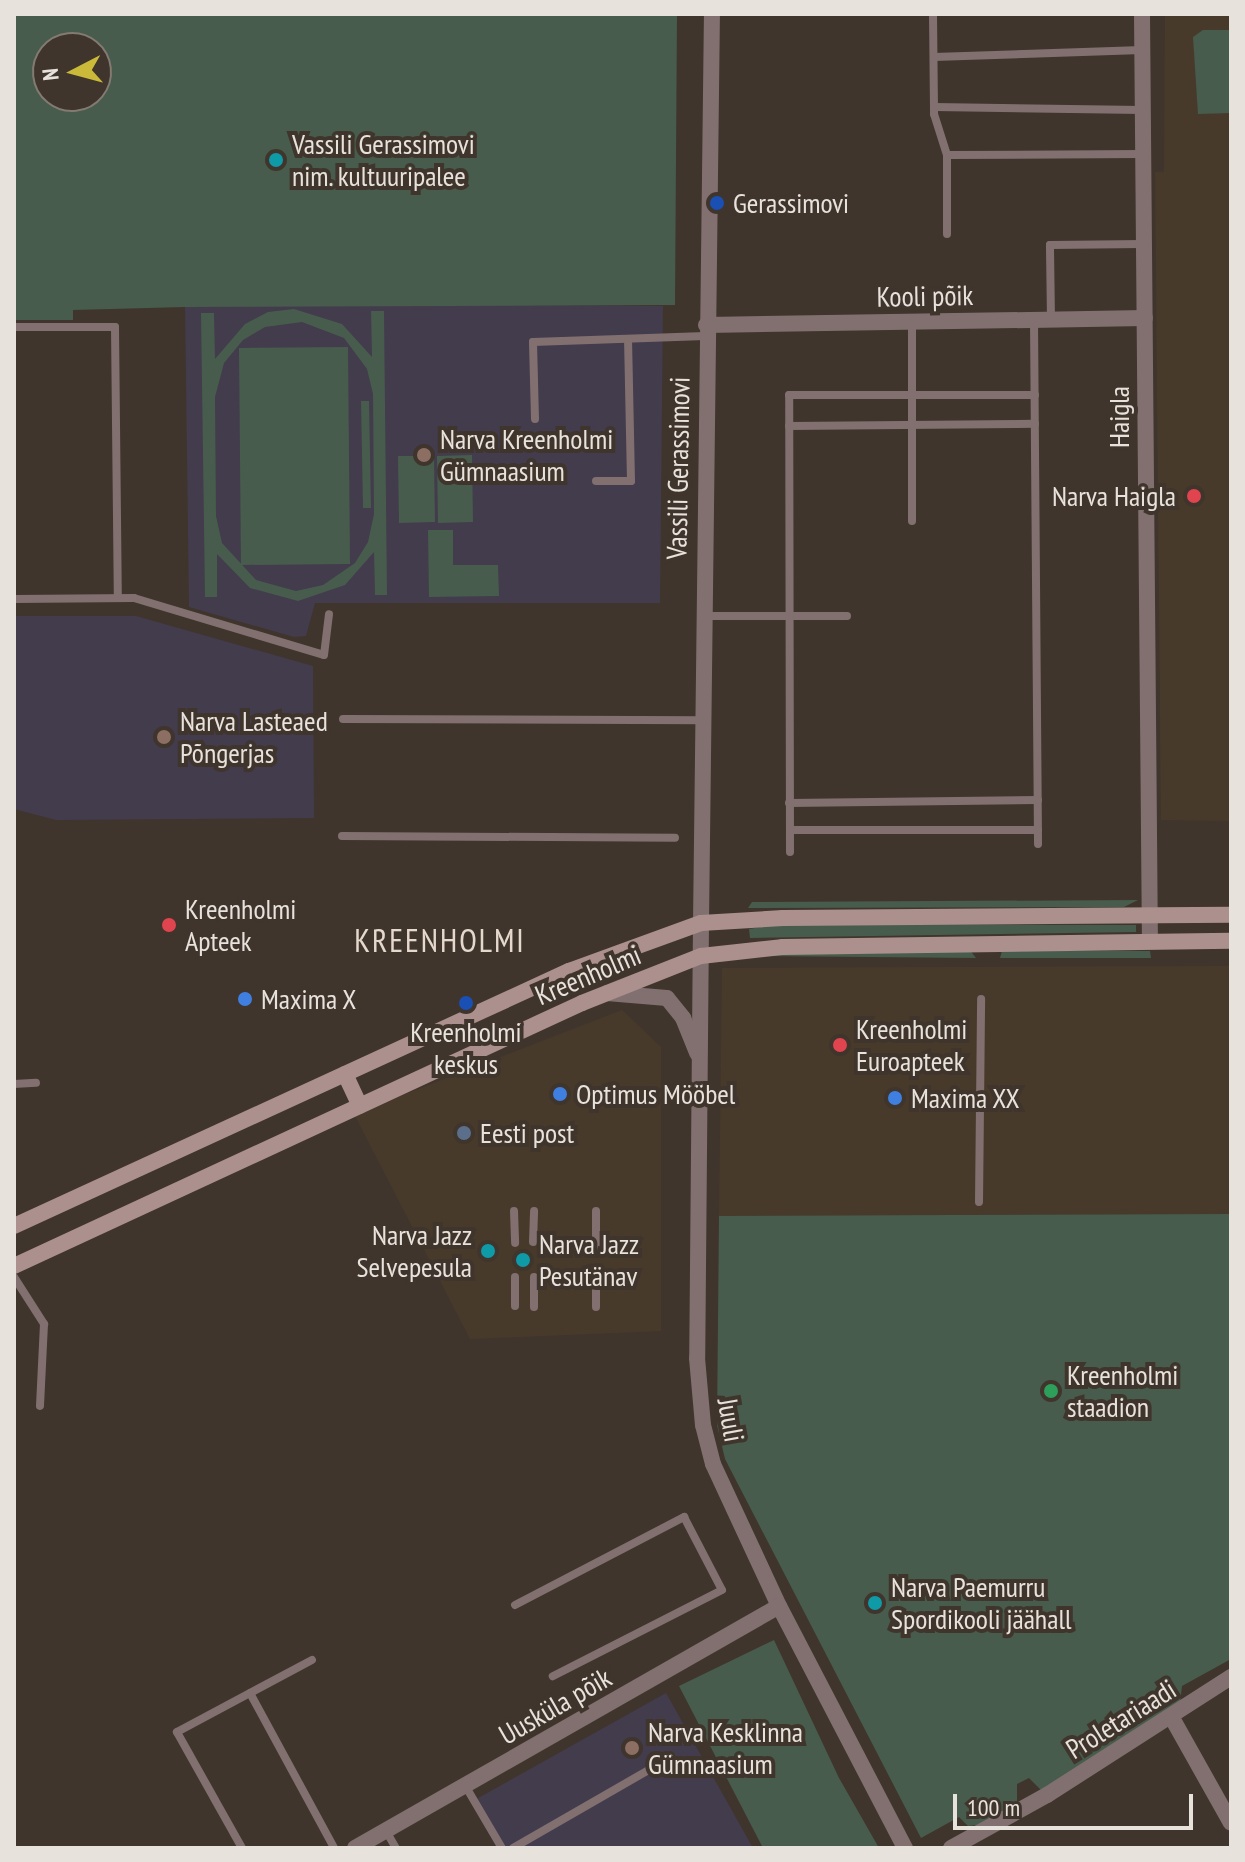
<!DOCTYPE html>
<html>
<head>
<meta charset="utf-8">
<style>
  body { margin:0 }
  #map { position:relative; width:1245px; height:1862px; overflow:hidden; background:#3f352c; font-family:"PT Sans Narrow",sans-serif }
  div>[style] { position:absolute }
  .built>* { inset:0; background:#483a2b }
  .education>* { inset:0; background:#423c4d }
  .green>* { inset:0; background:#475c4c }
  .service>* { height:8px; margin:-4px; padding:0 4px; transform-origin:4px; border-radius:4px; background:#81706f }
  .minor>* { height:16px; margin:-8px; padding:0 8px; transform-origin:8px; border-radius:8px; background:#81706f }
  .tertiary>* { height:16px; margin:-8px; padding:0 8px; transform-origin:8px; border-radius:8px; background:#81706f }
  .secondary>* { height:16px; margin:-8px; padding:0 8px; transform-origin:8px; border-radius:8px; background:#ab908e }
  .dots>* { width:22px; height:22px; translate:-50% -50%; box-sizing:border-box; border:4px solid #3f352c; border-radius:50% }
  span { translate:-50% -50%; white-space:nowrap; text-align:center; line-height:1.15; -webkit-text-stroke:8px #3f352c; paint-order:stroke }
  .poi-label { font-size:28px; color:#e8e2dc }
  .left { translate:0 -50%; text-align:left }
  .right { translate:-100% -50%; text-align:right }
  .street-label { font-size:28px; color:#e8e2dc }
  .quarter-label { font-size:32px; color:#e5d9cd; letter-spacing:2px }
  .frame { position:absolute; inset:0; border:16px solid #e8e2dc; pointer-events:none }
  .north { position:absolute; left:32px; top:32px; width:80px; height:80px; box-sizing:border-box; background:#3f352c; border:2px solid #837a72; border-radius:50%; rotate:264deg; font-size:22px; font-weight:700; line-height:32px; text-align:center; color:#e8e2dc }
  .north::after { content:''; display:block; margin:auto; width:28px; height:36px; background:#cbba39; clip-path:polygon(50% 0,100% 100%,50% 72%,0 100%) }
  .scale { position:absolute; left:953px; top:1794px; width:240px; height:36px; box-sizing:border-box; border:4px solid #e8e2dc; border-top:0; padding-left:10px; font-size:24px; line-height:28px; white-space:nowrap; color:#e8e2dc; -webkit-text-stroke:6px #3f352c; paint-order:stroke }
</style>
</head>
<body>
<div id="map">
  <div class="built">
    <div style="clip-path:polygon(1165px 14px,1231px 14px,1231px 892px,1229px 821px,1161px 820px,1155px 172px,1164px 172px)"></div>
    <div style="clip-path:polygon(1231px 966px,1231px 1214px,719px 1216px,722px 968px)"></div>
    <div style="clip-path:polygon(622px 1010px,661px 1047px,661px 1331px,470px 1339px,354px 1114px)"></div>
  </div>
  <div class="education">
    <div style="clip-path:polygon(387px 304px,663px 306px,660px 603px,315px 603px,306px 636px,294px 637px,189px 607px,185px 307px)"></div>
    <div style="clip-path:polygon(14px 616px,136px 616px,313px 666px,314px 818px,56px 820px,14px 809px)"></div>
    <div style="clip-path:polygon(666px 1693px,753px 1848px,497px 1848px,471px 1802px)"></div>
  </div>
  <div class="green">
    <div style="clip-path:polygon(evenodd,14px 14px,677px 14px,675px 305px,185px 307px,73px 310px,73px 320px,14px 320px,14px 14px,48px 48px,96px 48px,96px 96px,48px 96px,48px 48px)"></div>
    <div style="clip-path:polygon(1203px 30px,1231px 30px,1231px 113px,1198px 114px,1193px 37px)"></div>
    <div style="clip-path:polygon(evenodd,294px 309px,342px 324px,372px 357px,371px 311px,384px 311px,387px 595px,375px 595px,374px 552px,345px 585px,298px 601px,250px 588px,217px 554px,217px 597px,205px 597px,201px 313px,214px 313px,215px 359px,245px 324px,268px 312px,294px 309px,302px 322px,344px 338px,367px 369px,373px 394px,374px 514px,368px 542px,355px 563px,323px 585px,296px 591px,256px 580px,222px 543px,216px 516px,215px 397px,224px 363px,243px 340px,265px 327px,302px 322px)"></div>
    <div style="clip-path:polygon(348px 347px,350px 564px,241px 565px,239px 348px)"></div>
    <div style="clip-path:polygon(361px 401px,369px 401px,371px 508px,363px 508px)"></div>
    <div style="clip-path:polygon(472px 455px,473px 522px,438px 523px,437px 456px)"></div>
    <div style="clip-path:polygon(398px 456px,434px 456px,435px 522px,399px 523px)"></div>
    <div style="clip-path:polygon(428px 530px,453px 530px,453px 565px,498px 565px,499px 596px,429px 597px)"></div>
    <div style="clip-path:polygon(1138px 900px,1124px 907px,748px 908px,752px 902px)"></div>
    <div style="clip-path:polygon(779px 924px,1136px 925px,1136px 932px,750px 938px,749px 929px)"></div>
    <div style="clip-path:polygon(969px 949px,976px 958px,754px 956px,836px 951px)"></div>
    <div style="clip-path:polygon(1002px 951px,1150px 951px,1151px 958px,1000px 958px)"></div>
    <div style="clip-path:polygon(1231px 1214px,1231px 1659px,1182px 1686px,1180px 1704px,1041px 1790px,1029px 1778px,1017px 1784px,1017px 1802px,977px 1825px,968px 1826px,959px 1817px,921px 1838px,725px 1459px,717px 1425px,719px 1216px)"></div>
    <div style="clip-path:polygon(774px 1640px,839px 1778px,879px 1848px,763px 1848px,679px 1686px)"></div>
  </div>
  <div class="service">
    <div style="left:933px;top:14px;width:100px;rotate:89.4deg"></div>
    <div style="left:934px;top:114px;width:43px;rotate:72.4deg"></div>
    <div style="left:947px;top:155px;width:79px;rotate:90deg"></div>
    <div style="left:934px;top:57px;width:208px;rotate:-1.9deg"></div>
    <div style="left:934px;top:107px;width:208px;rotate:0.8deg"></div>
    <div style="left:947px;top:155px;width:196px;rotate:-0.3deg"></div>
    <div style="left:1034px;top:320px;width:524px;rotate:89.56deg"></div>
    <div style="left:1051px;top:320px;width:75px;rotate:-90.8deg"></div>
    <div style="left:1050px;top:245px;width:93px;rotate:-0.6deg"></div>
    <div style="left:14px;top:327px;width:101px"></div>
    <div style="left:115px;top:327px;width:270px;rotate:89.4deg"></div>
    <div style="left:535px;top:419px;width:77px;rotate:-91.5deg"></div>
    <div style="left:533px;top:342px;width:172px;rotate:-2deg"></div>
    <div style="left:789px;top:426px;width:246px;rotate:-0.5deg"></div>
    <div style="left:596px;top:481px;width:35px"></div>
    <div style="left:631px;top:481px;width:142px;rotate:-91.2deg"></div>
    <div style="left:912px;top:521px;width:199px;rotate:-90deg"></div>
    <div style="left:14px;top:599px;width:120px;rotate:-0.5deg"></div>
    <div style="left:134px;top:598px;width:198px;rotate:16.7deg"></div>
    <div style="left:324px;top:655px;width:41px;rotate:-83deg"></div>
    <div style="left:704px;top:616px;width:143px"></div>
    <div style="left:343px;top:719px;width:359px;rotate:0.2deg"></div>
    <div style="left:789px;top:803px;width:249px;rotate:-0.7deg"></div>
    <div style="left:790px;top:830px;width:248px"></div>
    <div style="left:342px;top:836px;width:333px;rotate:0.3deg"></div>
    <div style="left:790px;top:852px;width:457px;rotate:-90.1deg"></div>
    <div style="left:789px;top:395px;width:246px"></div>
    <div style="left:14px;top:1084px;width:22px;rotate:-3deg"></div>
    <div style="left:979px;top:1202px;width:203px;rotate:-89.4deg"></div>
    <div style="left:514px;top:1211px;width:32px;rotate:88deg"></div>
    <div style="left:596px;top:1211px;width:42px;rotate:90deg"></div>
    <div style="left:533px;top:1242px;width:31px;rotate:-88deg"></div>
    <div style="left:596px;top:1275px;width:32px;rotate:90deg"></div>
    <div style="left:14px;top:1277px;width:56px;rotate:57.4deg"></div>
    <div style="left:44px;top:1324px;width:82px;rotate:92.8deg"></div>
    <div style="left:515px;top:1277px;width:29px;rotate:90deg"></div>
    <div style="left:534px;top:1277px;width:30px;rotate:90deg"></div>
    <div style="left:515px;top:1605px;width:191px;rotate:-27.5deg"></div>
    <div style="left:684px;top:1517px;width:82px;rotate:62.5deg"></div>
    <div style="left:722px;top:1590px;width:190px;rotate:153deg"></div>
    <div style="left:250px;top:1693px;width:176px;rotate:61.5deg"></div>
    <div style="left:466px;top:1787px;width:71px;rotate:59.5deg"></div>
    <div style="left:386px;top:1831px;width:20px;rotate:60deg"></div>
    <div style="left:242px;top:1848px;width:133px;rotate:-119.3deg"></div>
    <div style="left:177px;top:1732px;width:153px;rotate:-28.1deg"></div>
    <div style="left:513px;top:1848px;width:182px;rotate:-29.9deg"></div>
  </div>
  <div class="minor">
    <div style="left:1142px;top:14px;width:927px;rotate:89.51deg"></div>
    <div style="left:706px;top:325px;width:439px;rotate:-0.9deg"></div>
    <div style="left:701px;top:923px;width:435px;rotate:90.5deg"></div>
    <div style="left:697px;top:1358px;width:67px;rotate:84.9deg"></div>
    <div style="left:703px;top:1425px;width:40px;rotate:75.6deg"></div>
    <div style="left:713px;top:1464px;width:157px;rotate:65.1deg"></div>
    <div style="left:779px;top:1606px;width:273px;rotate:62.5deg"></div>
    <div style="left:607px;top:993px;width:60px;rotate:4.8deg"></div>
    <div style="left:667px;top:998px;width:26px;rotate:51deg"></div>
    <div style="left:683px;top:1018px;width:38px;rotate:68deg"></div>
    <div style="left:1172px;top:1718px;width:120px;rotate:60.7deg"></div>
    <div style="left:355px;top:1848px;width:488px;rotate:-29.7deg"></div>
    <div style="left:951px;top:1848px;width:110px;rotate:-28.9deg"></div>
    <div style="left:1047px;top:1795px;width:219px;rotate:-32.7deg"></div>
  </div>
  <div class="tertiary">
    <div style="left:701px;top:923px;width:909px;rotate:-89.31deg"></div>
  </div>
  <div class="secondary">
    <div style="left:345px;top:1074px;width:35px;rotate:65deg"></div>
    <div style="left:14px;top:1226px;width:611px;rotate:-24.68deg"></div>
    <div style="left:569px;top:971px;width:140px;rotate:-20deg"></div>
    <div style="left:701px;top:923px;width:82px;rotate:-3.5deg"></div>
    <div style="left:783px;top:918px;width:448px;rotate:-0.4deg"></div>
    <div style="left:14px;top:1266px;width:626px;rotate:-24.85deg"></div>
    <div style="left:582px;top:1003px;width:128px;rotate:-21.6deg"></div>
    <div style="left:701px;top:956px;width:81px;rotate:-6.3deg"></div>
    <div style="left:782px;top:947px;width:449px;rotate:-0.8deg"></div>
  </div>
  <div class="dots">
    <div style="left:276px;top:160px;background:#0f9aa8"></div>
    <div style="left:717px;top:203px;background:#1a4fb4"></div>
    <div style="left:424px;top:455px;background:#8d6e63"></div>
    <div style="left:1194px;top:496px;background:#e0444e"></div>
    <div style="left:164px;top:737px;background:#8d6e63"></div>
    <div style="left:169px;top:925px;background:#e0444e"></div>
    <div style="left:245px;top:999px;background:#3f7fe0"></div>
    <div style="left:466px;top:1003px;background:#1a4fb4"></div>
    <div style="left:840px;top:1045px;background:#e0444e"></div>
    <div style="left:560px;top:1094px;background:#3f7fe0"></div>
    <div style="left:895px;top:1098px;background:#3f7fe0"></div>
    <div style="left:464px;top:1133px;background:#5c6f8a"></div>
    <div style="left:488px;top:1251px;background:#0f9aa8"></div>
    <div style="left:523px;top:1260px;background:#0f9aa8"></div>
    <div style="left:1051px;top:1391px;background:#2e9e5b"></div>
    <div style="left:875px;top:1603px;background:#0f9aa8"></div>
    <div style="left:632px;top:1748px;background:#8d6e63"></div>
  </div>
  <div class="poi-label">
    <span class="left" style="left:292px;top:160px">Vassili Gerassimovi<br>nim. kultuuripalee</span>
    <span class="left" style="left:733px;top:203px">Gerassimovi</span>
    <span class="left" style="left:440px;top:455px">Narva Kreenholmi<br>Gümnaasium</span>
    <span class="right" style="left:1176px;top:496px">Narva Haigla</span>
    <span class="left" style="left:180px;top:737px">Narva Lasteaed<br>Põngerjas</span>
    <span class="left" style="left:185px;top:925px">Kreenholmi<br>Apteek</span>
    <span class="left" style="left:261px;top:999px">Maxima X</span>
    <span class="left" style="left:856px;top:1045px">Kreenholmi<br>Euroapteek</span>
    <span style="left:466px;top:1048px">Kreenholmi<br>keskus</span>
    <span class="left" style="left:576px;top:1094px">Optimus Mööbel</span>
    <span class="left" style="left:911px;top:1098px">Maxima XX</span>
    <span class="left" style="left:480px;top:1133px">Eesti post</span>
    <span class="right" style="left:472px;top:1251px">Narva Jazz<br>Selvepesula</span>
    <span class="left" style="left:539px;top:1260px">Narva Jazz<br>Pesutänav</span>
    <span class="left" style="left:1067px;top:1391px">Kreenholmi<br>staadion</span>
    <span class="left" style="left:891px;top:1603px">Narva Paemurru<br>Spordikooli jäähall</span>
    <span class="left" style="left:648px;top:1748px">Narva Kesklinna<br>Gümnaasium</span>
  </div>
  <div class="street-label">
    <span style="left:925px;top:296px;rotate:-1deg">Kooli põik</span>
    <span style="left:1119px;top:417px;rotate:-90deg">Haigla</span>
    <span style="left:678px;top:468px;rotate:-89deg">Vassili Gerassimovi</span>
    <span style="left:588px;top:975px;rotate:-23deg">Kreenholmi</span>
    <span style="left:731px;top:1420px;rotate:80deg">Juuli</span>
    <span style="left:555px;top:1706px;rotate:-30deg">Uusküla põik</span>
    <span style="left:1121px;top:1719px;rotate:-32deg">Proletariaadi</span>
  </div>
  <div class="quarter-label">
    <span style="left:440px;top:940px">KREENHOLMI</span>
  </div>
  <div class="frame"></div>
  <div class="north">N</div>
  <div class="scale">100 m</div>
</div>
</body>
</html>
